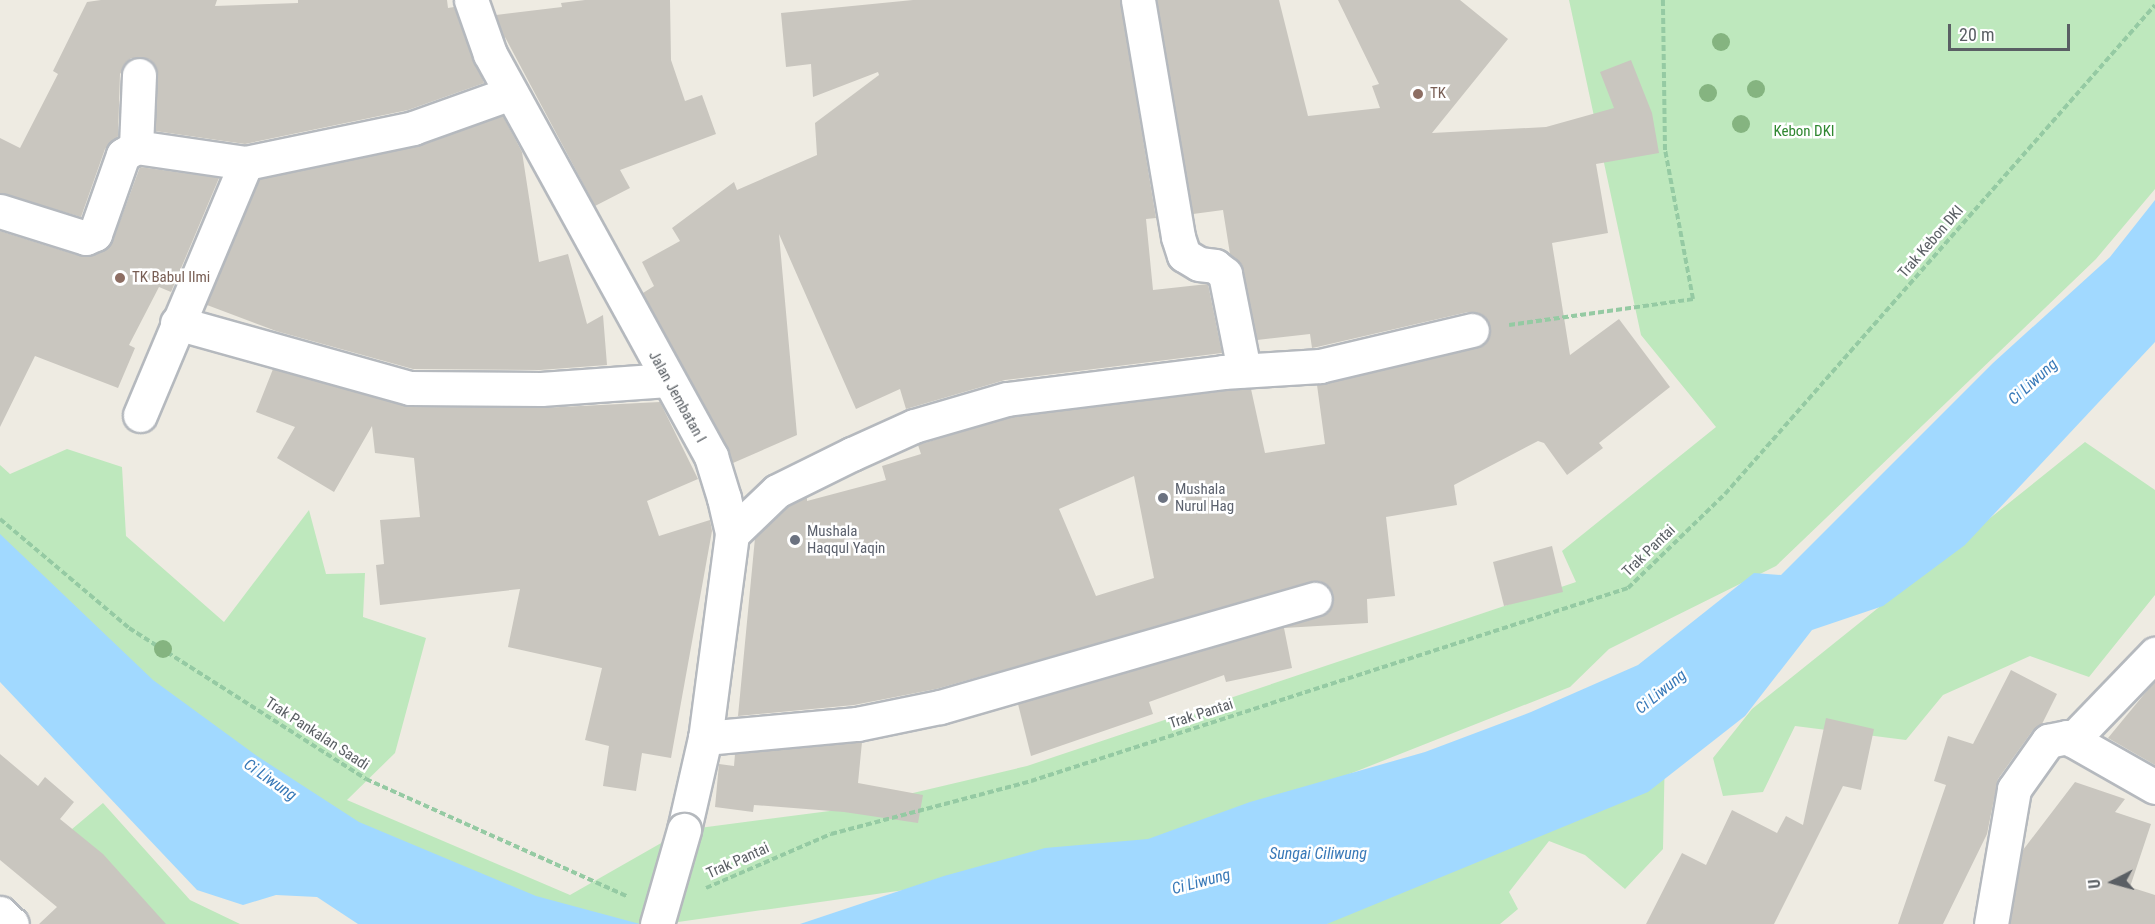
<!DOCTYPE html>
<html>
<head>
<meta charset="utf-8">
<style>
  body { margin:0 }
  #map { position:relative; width:2155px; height:924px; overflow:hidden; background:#eeebe2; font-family:"Roboto Condensed",sans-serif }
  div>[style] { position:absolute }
  .green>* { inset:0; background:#bee8bd }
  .water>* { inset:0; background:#a1d9ff }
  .building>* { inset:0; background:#c9c6bf }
  .path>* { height:4px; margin-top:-2px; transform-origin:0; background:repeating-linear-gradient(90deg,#95caa3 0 6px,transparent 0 9px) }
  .roads { filter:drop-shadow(2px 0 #b5b9be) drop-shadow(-2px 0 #b5b9be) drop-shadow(0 2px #b5b9be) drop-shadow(0 -2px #b5b9be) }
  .minor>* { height:33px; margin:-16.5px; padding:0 16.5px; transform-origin:16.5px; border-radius:16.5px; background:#fff }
  .bridges { filter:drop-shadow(2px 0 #b5b9be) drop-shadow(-2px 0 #b5b9be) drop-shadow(0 2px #b5b9be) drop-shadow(0 -2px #b5b9be) }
  .minor-bridge>* { height:33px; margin:-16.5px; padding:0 16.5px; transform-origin:16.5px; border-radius:16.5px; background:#fff }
  .trees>* { width:18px; height:18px; margin:-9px; border-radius:50%; background:#85b480 }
  .dots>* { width:16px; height:16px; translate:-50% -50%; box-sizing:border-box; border:3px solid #fff; border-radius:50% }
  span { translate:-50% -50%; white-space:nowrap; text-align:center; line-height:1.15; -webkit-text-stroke:5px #fff; paint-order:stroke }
  .education-label { font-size:15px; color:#785e54 }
  .left { translate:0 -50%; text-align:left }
  .park-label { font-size:15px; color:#2f8730 }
  .street-label { font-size:15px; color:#5a5f64 }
  .worship-label { font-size:15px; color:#5b616d }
  .water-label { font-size:16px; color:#3879b8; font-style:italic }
  .north { position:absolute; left:2083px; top:852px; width:60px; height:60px; -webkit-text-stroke:4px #fff; paint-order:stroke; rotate:264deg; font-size:16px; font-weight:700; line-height:24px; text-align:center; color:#5a5f64 }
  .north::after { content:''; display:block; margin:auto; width:21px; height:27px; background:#5a5f64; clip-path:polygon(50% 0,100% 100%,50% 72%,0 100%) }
  .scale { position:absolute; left:1948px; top:24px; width:122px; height:27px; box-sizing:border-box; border:3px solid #5a5f64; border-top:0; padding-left:8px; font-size:18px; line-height:21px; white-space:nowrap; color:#5a5f64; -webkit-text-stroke:4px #fff; paint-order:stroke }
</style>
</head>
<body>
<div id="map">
  <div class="green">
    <div style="clip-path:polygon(1569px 0,2155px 0,2155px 189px,2096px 259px,1776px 566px,1609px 649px,1570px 687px,1187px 838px,968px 881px,664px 924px,526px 924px,287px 821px,0 575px,0 465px,10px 474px,67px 449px,122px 467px,126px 536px,224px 622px,309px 510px,326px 574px,365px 573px,363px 617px,426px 638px,395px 753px,347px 800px,570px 895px,684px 830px,845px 809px,1027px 766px,1576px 582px,1562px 551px,1716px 427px,1641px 335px)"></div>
    <div style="clip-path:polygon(2085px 442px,2155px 490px,2155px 595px,2089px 677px,2030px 656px,1943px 695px,1906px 740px,1795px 726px,1763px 792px,1723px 796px,1713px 758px,1752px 709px)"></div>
    <div style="clip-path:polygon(1665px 749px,1663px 849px,1625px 889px,1585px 855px,1549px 841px,1509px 892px,1518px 909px,1500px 924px,1326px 924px)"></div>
    <div style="clip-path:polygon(103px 803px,190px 900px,240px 924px,147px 924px,59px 840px)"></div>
  </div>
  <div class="water">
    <div style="clip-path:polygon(2155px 200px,2155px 342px,1965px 545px,1883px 606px,1812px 630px,1745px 716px,1648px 792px,1327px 924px,800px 924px,944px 876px,1045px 848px,1148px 839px,1250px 802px,1425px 752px,1531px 712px,1638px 665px,1754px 573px,1781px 575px,1993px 363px,2110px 257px)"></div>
    <div style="clip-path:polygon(0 534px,153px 680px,257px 756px,359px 822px,536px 896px,640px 924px,358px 924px,317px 897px,276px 895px,243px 905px,197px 890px,0 682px)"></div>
  </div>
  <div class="building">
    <div style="clip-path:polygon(101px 0,217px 0,215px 6px,298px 3px,298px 0,447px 0,448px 8px,454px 7px,484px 83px,408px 110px,245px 144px,155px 131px,156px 67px,149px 59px,131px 58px,120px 74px,118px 136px,105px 149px,81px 217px,0 193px,0 138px,20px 148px,58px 74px,53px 71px,87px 2px)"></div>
    <div style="clip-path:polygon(585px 0,670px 0,671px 60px,685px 101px,702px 95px,716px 134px,620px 170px,630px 188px,595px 206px,505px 37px,506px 44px,496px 15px,562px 7px,561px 3px)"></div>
    <div style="clip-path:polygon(913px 0,1120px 0,1156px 218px,1146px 219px,1153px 290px,1208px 284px,1222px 353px,1005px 380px,906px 409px,900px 389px,856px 409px,779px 234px,797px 435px,733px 463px,643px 293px,654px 286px,642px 262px,680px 241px,672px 228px,734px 182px,737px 190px,817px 155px,815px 123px,879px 75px,878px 72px,813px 97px,811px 64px,786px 67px,781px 13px)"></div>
    <div style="clip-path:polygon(evenodd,1157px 0,1279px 0,1308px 116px,1380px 108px,1372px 86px,1379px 84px,1338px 0,1460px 0,1508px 39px,1432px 133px,1546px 127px,1614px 108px,1600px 72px,1631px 60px,1652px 113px,1659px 153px,1596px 164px,1608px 233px,1552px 243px,1570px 355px,1619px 319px,1670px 387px,1599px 443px,1603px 448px,1567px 475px,1544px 443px,1538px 441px,1454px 485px,1457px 505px,1386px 517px,1395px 596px,1367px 599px,1368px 623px,1284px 628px,1292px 668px,1226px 682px,1224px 675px,1149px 702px,1153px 714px,1031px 756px,1018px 704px,1320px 617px,1333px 603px,1333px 593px,1320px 581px,936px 689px,854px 705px,738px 716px,755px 538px,788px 507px,807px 497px,807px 501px,886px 480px,882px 466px,921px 454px,918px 445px,1011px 417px,1225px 391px,1251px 389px,1265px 453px,1325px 444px,1317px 385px,1476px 348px,1490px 336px,1486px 318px,1468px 312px,1317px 347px,1312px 348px,1310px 334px,1257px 340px,1243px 270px,1230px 254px,1223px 210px,1193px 214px,1157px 0,1134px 476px,1154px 578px,1096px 596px,1059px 509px,1134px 476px)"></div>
    <div style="clip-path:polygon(503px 116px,522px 152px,539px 262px,568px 254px,587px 324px,603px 315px,607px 365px,540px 370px,413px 369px,276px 331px,207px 305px,259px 179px,417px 146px)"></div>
    <div style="clip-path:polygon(140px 167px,219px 178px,171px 292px,159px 287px,129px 345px,135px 348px,118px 388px,35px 356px,0 427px,0 231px,80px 256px,103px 251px,113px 240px)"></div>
    <div style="clip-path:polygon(273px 369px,410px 407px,541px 408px,660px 402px,698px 479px,647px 501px,659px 536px,710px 520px,712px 531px,671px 758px,642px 753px,636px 791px,603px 786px,609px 746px,585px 740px,602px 668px,508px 647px,520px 589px,380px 605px,376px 565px,384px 564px,380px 520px,420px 517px,414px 458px,375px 453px,372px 426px,334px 492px,277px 458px,295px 427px,256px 412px)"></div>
    <div style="clip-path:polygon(1552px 546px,1563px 592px,1504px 606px,1493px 562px)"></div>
    <div style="clip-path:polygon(2011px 670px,2057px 694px,2042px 724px,2033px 730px,1998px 779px,1987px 834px,1943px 924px,1898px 924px,1946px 785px,1934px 781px,1948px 736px,1973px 744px)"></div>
    <div style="clip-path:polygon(2155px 681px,2155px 765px,2108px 738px)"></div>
    <div style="clip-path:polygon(1826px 718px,1874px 729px,1861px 790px,1843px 786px,1774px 924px,1646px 924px,1682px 853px,1706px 865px,1732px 810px,1777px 833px,1786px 816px,1803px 825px)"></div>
    <div style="clip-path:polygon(862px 742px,858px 783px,923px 795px,918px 823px,844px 812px,754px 805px,753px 812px,715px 807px,719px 764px,734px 766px,735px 754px)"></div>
    <div style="clip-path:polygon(0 754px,38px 786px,45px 777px,74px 802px,60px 819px,103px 854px,166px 924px,39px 924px,57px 907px,0 860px)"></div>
    <div style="clip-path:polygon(2075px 782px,2125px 799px,2115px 812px,2151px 824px,2130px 887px,2155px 895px,2155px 924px,2010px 924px,2023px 850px)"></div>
  </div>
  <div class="path">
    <div style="left:1509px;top:325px;width:186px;rotate:-8deg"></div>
    <div style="left:1693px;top:299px;width:152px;rotate:-100.6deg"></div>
    <div style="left:1665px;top:150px;width:150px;rotate:-90.8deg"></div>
    <div style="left:0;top:519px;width:169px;rotate:40.2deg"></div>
    <div style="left:129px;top:628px;width:281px;rotate:32.5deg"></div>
    <div style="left:366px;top:779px;width:287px;rotate:24.2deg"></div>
    <div style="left:706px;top:888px;width:136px;rotate:-23.4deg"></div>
    <div style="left:831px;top:834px;width:207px;rotate:-14.8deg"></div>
    <div style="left:1031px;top:781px;width:627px;rotate:-17.92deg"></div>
    <div style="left:1628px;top:588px;width:135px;rotate:-44.1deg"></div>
    <div style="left:1725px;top:494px;width:651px;rotate:-48.67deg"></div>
  </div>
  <div class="roads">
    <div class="minor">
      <div style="left:471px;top:0;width:57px;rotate:70.6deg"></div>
      <div style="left:490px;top:54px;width:459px;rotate:61.2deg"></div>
      <div style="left:711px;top:456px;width:44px;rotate:72.8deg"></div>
      <div style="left:724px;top:498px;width:37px;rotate:77deg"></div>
      <div style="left:732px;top:534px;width:206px;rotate:97.5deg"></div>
      <div style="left:705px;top:738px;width:94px;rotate:102.9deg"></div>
      <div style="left:1138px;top:0;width:240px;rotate:80.4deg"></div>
      <div style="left:1178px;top:237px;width:19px;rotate:72deg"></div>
      <div style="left:1184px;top:255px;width:17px;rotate:31deg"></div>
      <div style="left:1199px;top:264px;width:16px;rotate:7deg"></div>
      <div style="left:1215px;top:266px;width:13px;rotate:39deg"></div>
      <div style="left:1225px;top:274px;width:98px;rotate:78.8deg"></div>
      <div style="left:136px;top:147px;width:72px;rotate:-87.6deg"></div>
      <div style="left:0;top:211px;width:90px;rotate:17.4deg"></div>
      <div style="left:86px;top:238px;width:10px;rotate:-24deg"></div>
      <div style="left:95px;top:234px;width:84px;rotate:-70.5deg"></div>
      <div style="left:123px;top:155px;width:15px;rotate:-32deg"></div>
      <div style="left:136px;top:147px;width:111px;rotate:8.3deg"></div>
      <div style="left:246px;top:163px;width:171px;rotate:-11.8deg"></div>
      <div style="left:413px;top:128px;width:104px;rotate:-19.7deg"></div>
      <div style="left:177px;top:323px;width:242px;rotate:15.6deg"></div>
      <div style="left:410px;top:388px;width:131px;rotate:0.4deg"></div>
      <div style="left:541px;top:389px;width:127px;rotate:-4.1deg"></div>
      <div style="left:140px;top:415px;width:273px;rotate:-67.2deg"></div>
      <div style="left:732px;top:534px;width:62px;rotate:-43.7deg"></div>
      <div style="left:777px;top:491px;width:84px;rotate:-26.3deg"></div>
      <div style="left:852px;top:454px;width:68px;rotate:-24.3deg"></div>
      <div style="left:914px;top:426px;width:97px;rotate:-16.2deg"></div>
      <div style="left:1007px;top:399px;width:218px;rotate:-7.1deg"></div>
      <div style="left:1223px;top:372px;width:97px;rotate:-3.5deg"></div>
      <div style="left:1320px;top:366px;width:156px;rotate:-13.3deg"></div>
      <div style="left:705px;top:738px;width:153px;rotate:-5.3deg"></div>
      <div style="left:857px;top:724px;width:85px;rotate:-11.6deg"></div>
      <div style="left:940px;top:707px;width:390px;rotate:-16.1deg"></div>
      <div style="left:2072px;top:740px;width:120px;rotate:-46deg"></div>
      <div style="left:0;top:913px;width:16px;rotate:43deg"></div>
      <div style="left:1991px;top:924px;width:137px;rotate:-80.3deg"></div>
      <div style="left:2014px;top:789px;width:59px;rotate:-54.7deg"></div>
      <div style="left:2048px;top:741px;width:19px;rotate:-12deg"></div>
      <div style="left:2067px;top:737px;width:101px;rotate:29.6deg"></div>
    </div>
  </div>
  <div class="bridges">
    <div class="minor-bridge">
      <div style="left:657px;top:924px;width:98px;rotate:-74deg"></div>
    </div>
  </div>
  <div class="trees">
    <div style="left:1721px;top:42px"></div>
    <div style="left:1756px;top:89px"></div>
    <div style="left:1708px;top:93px"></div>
    <div style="left:1741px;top:124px"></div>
    <div style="left:163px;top:649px"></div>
  </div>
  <div class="dots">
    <div style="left:1418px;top:94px;background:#8d6e63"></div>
    <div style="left:120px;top:278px;background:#8d6e63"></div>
    <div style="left:1163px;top:498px;background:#6b7280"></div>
    <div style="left:795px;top:540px;background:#6b7280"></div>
  </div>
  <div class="education-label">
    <span class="left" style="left:1430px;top:94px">TK</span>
    <span class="left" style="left:132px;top:278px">TK Babul Ilmi</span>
  </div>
  <div class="park-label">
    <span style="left:1804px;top:132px">Kebon DKI</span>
  </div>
  <div class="street-label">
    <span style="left:1931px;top:242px;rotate:-49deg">Trak Kebon DKI</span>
    <span style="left:677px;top:397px;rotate:61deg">Jalan Jembatan I</span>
    <span style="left:1649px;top:551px;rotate:-44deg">Trak Pantai</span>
    <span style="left:1201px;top:714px;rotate:-18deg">Trak Pantai</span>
    <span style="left:317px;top:734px;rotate:33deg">Trak Pankalan Saadi</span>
    <span style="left:738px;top:861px;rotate:-24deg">Trak Pantai</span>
  </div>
  <div class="worship-label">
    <span class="left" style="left:1175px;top:498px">Mushala<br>Nurul Hag</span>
    <span class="left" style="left:807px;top:540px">Mushala<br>Haqqul Yaqin</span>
  </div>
  <div class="water-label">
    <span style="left:2033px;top:382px;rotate:-42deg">Ci Liwung</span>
    <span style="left:1661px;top:692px;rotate:-39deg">Ci Liwung</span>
    <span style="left:270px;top:780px;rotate:35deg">Ci Liwung</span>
    <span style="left:1318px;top:854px">Sungai Ciliwung</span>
    <span style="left:1201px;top:882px;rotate:-15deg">Ci Liwung</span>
  </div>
  <div class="north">U</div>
  <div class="scale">20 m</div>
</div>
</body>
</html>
